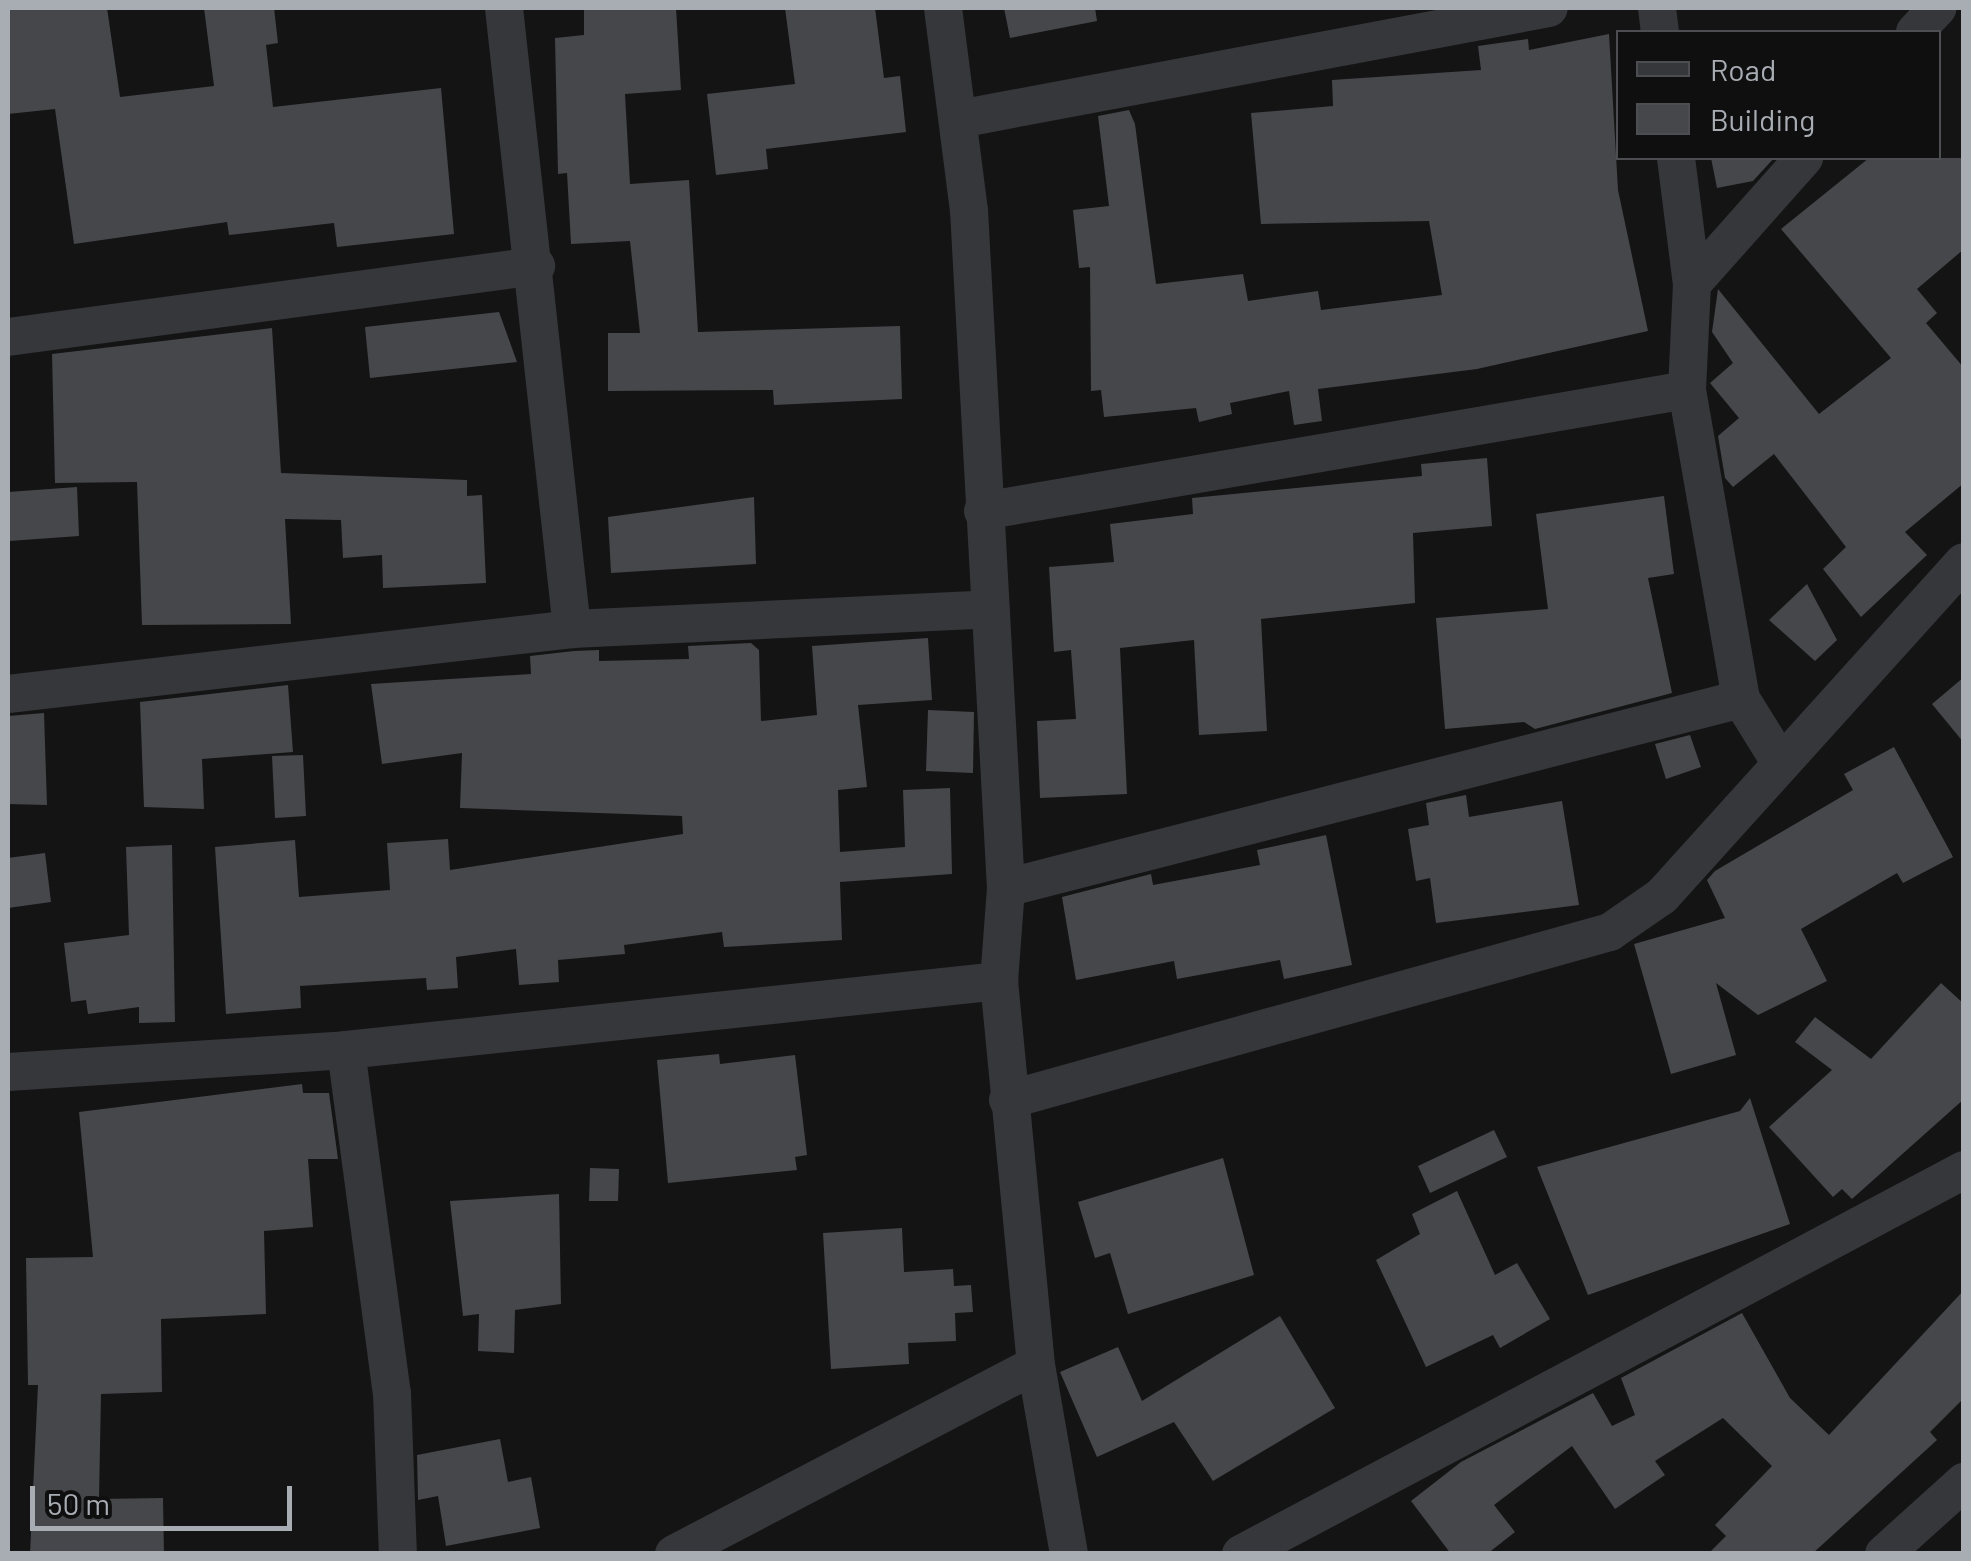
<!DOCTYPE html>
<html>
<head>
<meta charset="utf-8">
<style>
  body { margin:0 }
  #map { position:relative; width:1971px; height:1561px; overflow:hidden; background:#141415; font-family:Barlow,sans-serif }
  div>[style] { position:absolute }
  .building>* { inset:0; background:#46474a }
  .street>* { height:38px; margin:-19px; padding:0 19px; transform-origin:19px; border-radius:19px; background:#36373a }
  span { translate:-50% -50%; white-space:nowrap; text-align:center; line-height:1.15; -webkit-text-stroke:9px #0f0f10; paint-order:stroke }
  .frame { position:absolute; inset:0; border:10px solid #a8adb4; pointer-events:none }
  .legend { position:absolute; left:1616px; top:30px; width:325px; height:130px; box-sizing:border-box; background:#0f0f10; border:2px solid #4c4e52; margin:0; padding:12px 18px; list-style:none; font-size:30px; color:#a8adb4 }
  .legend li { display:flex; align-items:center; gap:20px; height:50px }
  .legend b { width:50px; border:2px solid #4c4e52 }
  .scale { position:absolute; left:30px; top:1486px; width:262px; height:45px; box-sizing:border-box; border:5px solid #a8adb4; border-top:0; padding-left:12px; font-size:30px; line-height:35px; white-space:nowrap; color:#a8adb4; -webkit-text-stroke:8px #0f0f10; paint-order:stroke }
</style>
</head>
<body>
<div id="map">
  <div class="building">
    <div style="clip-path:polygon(8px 8px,107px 8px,120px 97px,214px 86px,204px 8px,274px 8px,278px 43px,266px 45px,273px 107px,441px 88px,454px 234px,337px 247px,334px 223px,229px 235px,227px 222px,74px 244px,55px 109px,8px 114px)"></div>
    <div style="clip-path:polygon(584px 8px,676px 8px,681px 90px,625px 94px,630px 184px,689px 180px,698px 332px,900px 326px,902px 399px,774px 405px,773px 390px,608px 391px,608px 333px,640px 333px,630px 241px,571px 244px,567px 173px,558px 174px,555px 38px,584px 35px)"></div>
    <div style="clip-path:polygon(785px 8px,875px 8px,884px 78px,900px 76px,906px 132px,766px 149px,768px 169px,716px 175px,707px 94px,795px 84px)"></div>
    <div style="clip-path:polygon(1004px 8px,1095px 8px,1097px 21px,1010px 38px)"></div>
    <div style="clip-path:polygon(1609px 34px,1618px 190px,1648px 331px,1477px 369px,1318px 389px,1322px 421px,1294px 425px,1289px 391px,1230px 403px,1232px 414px,1199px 422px,1196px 408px,1104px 417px,1101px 390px,1091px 391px,1090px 267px,1079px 268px,1073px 210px,1109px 206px,1098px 116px,1129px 110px,1135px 124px,1156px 284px,1243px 274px,1248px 301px,1318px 291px,1321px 310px,1442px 295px,1429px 221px,1261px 224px,1251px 113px,1333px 106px,1332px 80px,1481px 70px,1478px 46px,1528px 39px,1529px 50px)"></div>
    <div style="clip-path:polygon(1711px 158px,1774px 158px,1753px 181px,1717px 188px)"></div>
    <div style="clip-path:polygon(1869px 158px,1964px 158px,1964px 249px,1917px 289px,1937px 313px,1926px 323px,1964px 368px,1964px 483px,1905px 532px,1927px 555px,1861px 617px,1823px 569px,1846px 547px,1774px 454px,1733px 487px,1725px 478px,1718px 436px,1739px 418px,1710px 383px,1733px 363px,1712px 332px,1718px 289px,1819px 414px,1891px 358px,1781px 229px)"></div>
    <div style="clip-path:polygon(499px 312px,517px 362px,370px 378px,365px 327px)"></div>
    <div style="clip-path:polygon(272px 328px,281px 473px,467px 480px,467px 496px,482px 495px,486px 583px,383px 588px,382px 555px,343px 558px,341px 520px,285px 519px,291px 624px,142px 625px,137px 482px,55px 483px,52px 354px)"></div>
    <div style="clip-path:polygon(1487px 458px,1492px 526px,1413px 533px,1415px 603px,1261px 619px,1267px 731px,1199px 735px,1194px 640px,1120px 648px,1127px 794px,1040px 798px,1037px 721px,1076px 719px,1071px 650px,1054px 652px,1049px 567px,1114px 562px,1110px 524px,1193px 514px,1192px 498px,1422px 476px,1421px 464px)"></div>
    <div style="clip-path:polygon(77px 487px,79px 536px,9px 541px,8px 492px)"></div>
    <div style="clip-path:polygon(1664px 496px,1674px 574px,1648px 578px,1672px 693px,1535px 729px,1524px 722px,1445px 729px,1436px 618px,1548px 609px,1536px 514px)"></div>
    <div style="clip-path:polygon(754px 497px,756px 564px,611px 573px,608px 517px)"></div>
    <div style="clip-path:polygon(1807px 584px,1837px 640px,1815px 661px,1769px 620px)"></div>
    <div style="clip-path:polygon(928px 638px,932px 700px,858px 705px,867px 787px,838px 790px,840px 852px,905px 847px,903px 790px,950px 788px,952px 874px,840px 882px,842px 940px,724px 947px,722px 932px,624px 945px,625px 954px,558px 960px,559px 982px,519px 985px,516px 949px,456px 957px,458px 988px,427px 990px,426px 978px,300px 986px,301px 1008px,226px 1014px,215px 847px,295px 840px,299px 897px,390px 890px,387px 843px,448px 839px,450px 870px,683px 834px,682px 816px,460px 808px,462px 753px,382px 764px,371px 684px,531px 674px,530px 656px,574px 651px,599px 650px,599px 661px,689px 659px,688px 646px,751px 643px,759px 650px,761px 721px,817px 715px,812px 646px)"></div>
    <div style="clip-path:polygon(1964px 677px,1964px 743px,1932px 704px)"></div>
    <div style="clip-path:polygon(288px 685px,293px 752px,202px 759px,204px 809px,144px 807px,140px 702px)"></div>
    <div style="clip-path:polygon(928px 710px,974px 712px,973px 773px,926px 771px)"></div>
    <div style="clip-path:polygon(44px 713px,47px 805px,8px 804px,8px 716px)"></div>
    <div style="clip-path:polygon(1690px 735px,1701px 767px,1666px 779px,1655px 744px)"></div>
    <div style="clip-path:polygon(1894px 747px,1953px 857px,1903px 883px,1897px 873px,1801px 929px,1827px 981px,1758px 1015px,1716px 983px,1736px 1055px,1671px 1074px,1634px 944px,1725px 918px,1707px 880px,1715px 871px,1853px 790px,1844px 774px)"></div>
    <div style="clip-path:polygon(303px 755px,306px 816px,275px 818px,272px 756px)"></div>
    <div style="clip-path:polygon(1466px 795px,1469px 817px,1562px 801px,1579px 905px,1436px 923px,1430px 878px,1416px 881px,1408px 829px,1429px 825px,1426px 803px)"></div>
    <div style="clip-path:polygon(1326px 835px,1352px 965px,1284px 979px,1280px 960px,1177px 979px,1174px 961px,1076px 980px,1062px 897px,1151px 874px,1153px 885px,1260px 865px,1257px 850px)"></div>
    <div style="clip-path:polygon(172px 845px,175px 1022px,139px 1023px,139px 1007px,88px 1014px,86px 1000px,71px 1002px,64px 943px,129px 935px,126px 847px)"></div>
    <div style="clip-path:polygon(45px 853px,51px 902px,8px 908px,8px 858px)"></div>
    <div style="clip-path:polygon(1941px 983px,1964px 1004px,1964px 1099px,1852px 1199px,1842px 1189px,1833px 1197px,1769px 1127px,1832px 1070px,1795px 1042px,1815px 1017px,1871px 1059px)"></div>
    <div style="clip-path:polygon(719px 1054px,720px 1064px,795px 1055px,807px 1155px,795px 1157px,797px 1170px,668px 1183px,657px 1060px)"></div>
    <div style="clip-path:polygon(302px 1084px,303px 1093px,329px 1093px,338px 1159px,308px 1159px,313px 1227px,264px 1231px,266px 1314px,161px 1319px,162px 1392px,101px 1394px,99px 1499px,163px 1498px,164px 1554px,30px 1554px,38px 1385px,28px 1385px,26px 1258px,93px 1257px,79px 1112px)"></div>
    <div style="clip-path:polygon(1750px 1098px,1790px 1224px,1588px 1295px,1537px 1167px,1740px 1111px)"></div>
    <div style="clip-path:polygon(1494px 1130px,1507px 1157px,1430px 1193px,1418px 1166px)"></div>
    <div style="clip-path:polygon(1223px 1158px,1254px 1275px,1128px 1314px,1110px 1253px,1095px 1258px,1078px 1202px)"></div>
    <div style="clip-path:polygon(590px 1168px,619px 1169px,618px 1201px,589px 1201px)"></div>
    <div style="clip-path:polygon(1457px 1191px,1495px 1275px,1517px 1263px,1550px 1319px,1500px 1348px,1493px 1335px,1426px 1367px,1376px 1260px,1420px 1234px,1412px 1214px)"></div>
    <div style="clip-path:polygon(559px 1194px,561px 1304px,515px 1310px,514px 1353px,478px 1351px,479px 1314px,463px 1316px,450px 1201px)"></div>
    <div style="clip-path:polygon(902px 1228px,904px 1272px,953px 1269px,954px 1286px,971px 1285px,973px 1312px,955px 1313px,956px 1341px,908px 1343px,909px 1364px,831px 1369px,823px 1233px)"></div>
    <div style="clip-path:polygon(1964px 1290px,1964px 1398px,1930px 1432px,1937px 1440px,1812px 1554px,1708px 1554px,1726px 1536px,1715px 1525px,1772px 1466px,1723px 1418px,1655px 1461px,1665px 1475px,1615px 1509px,1572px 1446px,1494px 1505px,1515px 1532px,1487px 1554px,1451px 1554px,1411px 1501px,1461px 1462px,1593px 1393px,1612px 1426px,1635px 1415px,1621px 1378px,1742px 1313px,1790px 1398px,1829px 1435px)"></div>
    <div style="clip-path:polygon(1280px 1316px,1335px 1408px,1213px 1481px,1174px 1422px,1097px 1457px,1060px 1372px,1118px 1347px,1142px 1401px)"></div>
    <div style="clip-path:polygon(500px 1439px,508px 1482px,531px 1477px,540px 1528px,446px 1546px,438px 1496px,418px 1500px,417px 1455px)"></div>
  </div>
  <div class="street">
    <div style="left:504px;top:8px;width:625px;rotate:83.75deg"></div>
    <div style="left:943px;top:8px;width:204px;rotate:82.7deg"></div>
    <div style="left:969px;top:210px;width:679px;rotate:86.88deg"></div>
    <div style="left:1006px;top:888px;width:93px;rotate:94.3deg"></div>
    <div style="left:999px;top:981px;width:386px;rotate:84.5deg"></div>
    <div style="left:1036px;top:1365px;width:192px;rotate:80.1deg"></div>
    <div style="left:1657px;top:8px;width:24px;rotate:83deg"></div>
    <div style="left:1915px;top:32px;width:33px;rotate:-47deg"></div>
    <div style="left:959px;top:119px;width:600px;rotate:-10.65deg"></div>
    <div style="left:1676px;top:158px;width:127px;rotate:82.8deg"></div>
    <div style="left:1692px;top:284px;width:106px;rotate:92.7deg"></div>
    <div style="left:1687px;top:390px;width:314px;rotate:80.1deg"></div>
    <div style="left:1741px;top:699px;width:74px;rotate:58.2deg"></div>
    <div style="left:1692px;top:284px;width:169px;rotate:-48.4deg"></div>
    <div style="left:8px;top:337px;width:533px;rotate:-7.66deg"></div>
    <div style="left:983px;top:511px;width:714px;rotate:-9.75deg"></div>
    <div style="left:8px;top:694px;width:568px;rotate:-6.57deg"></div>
    <div style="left:572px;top:629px;width:419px;rotate:-2.7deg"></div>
    <div style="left:1006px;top:888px;width:759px;rotate:-14.42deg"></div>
    <div style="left:346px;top:1050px;width:346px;rotate:82.4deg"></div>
    <div style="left:392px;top:1393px;width:161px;rotate:87.9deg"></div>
    <div style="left:8px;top:1072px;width:339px;rotate:-3.7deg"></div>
    <div style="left:346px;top:1050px;width:657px;rotate:-6.03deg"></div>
    <div style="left:1008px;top:1100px;width:625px;rotate:-15.59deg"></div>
    <div style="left:1610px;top:932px;width:63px;rotate:-34.7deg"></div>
    <div style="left:1662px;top:896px;width:450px;rotate:-47.9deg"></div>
    <div style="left:674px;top:1554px;width:408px;rotate:-27.6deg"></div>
    <div style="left:1241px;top:1554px;width:819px;rotate:-27.97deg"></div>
    <div style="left:1884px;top:1554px;width:108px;rotate:-42deg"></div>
  </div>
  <div class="frame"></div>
  <ul class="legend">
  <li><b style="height:12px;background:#36373a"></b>Road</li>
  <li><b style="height:28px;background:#46474a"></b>Building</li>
  </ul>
  <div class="scale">50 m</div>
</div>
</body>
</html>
